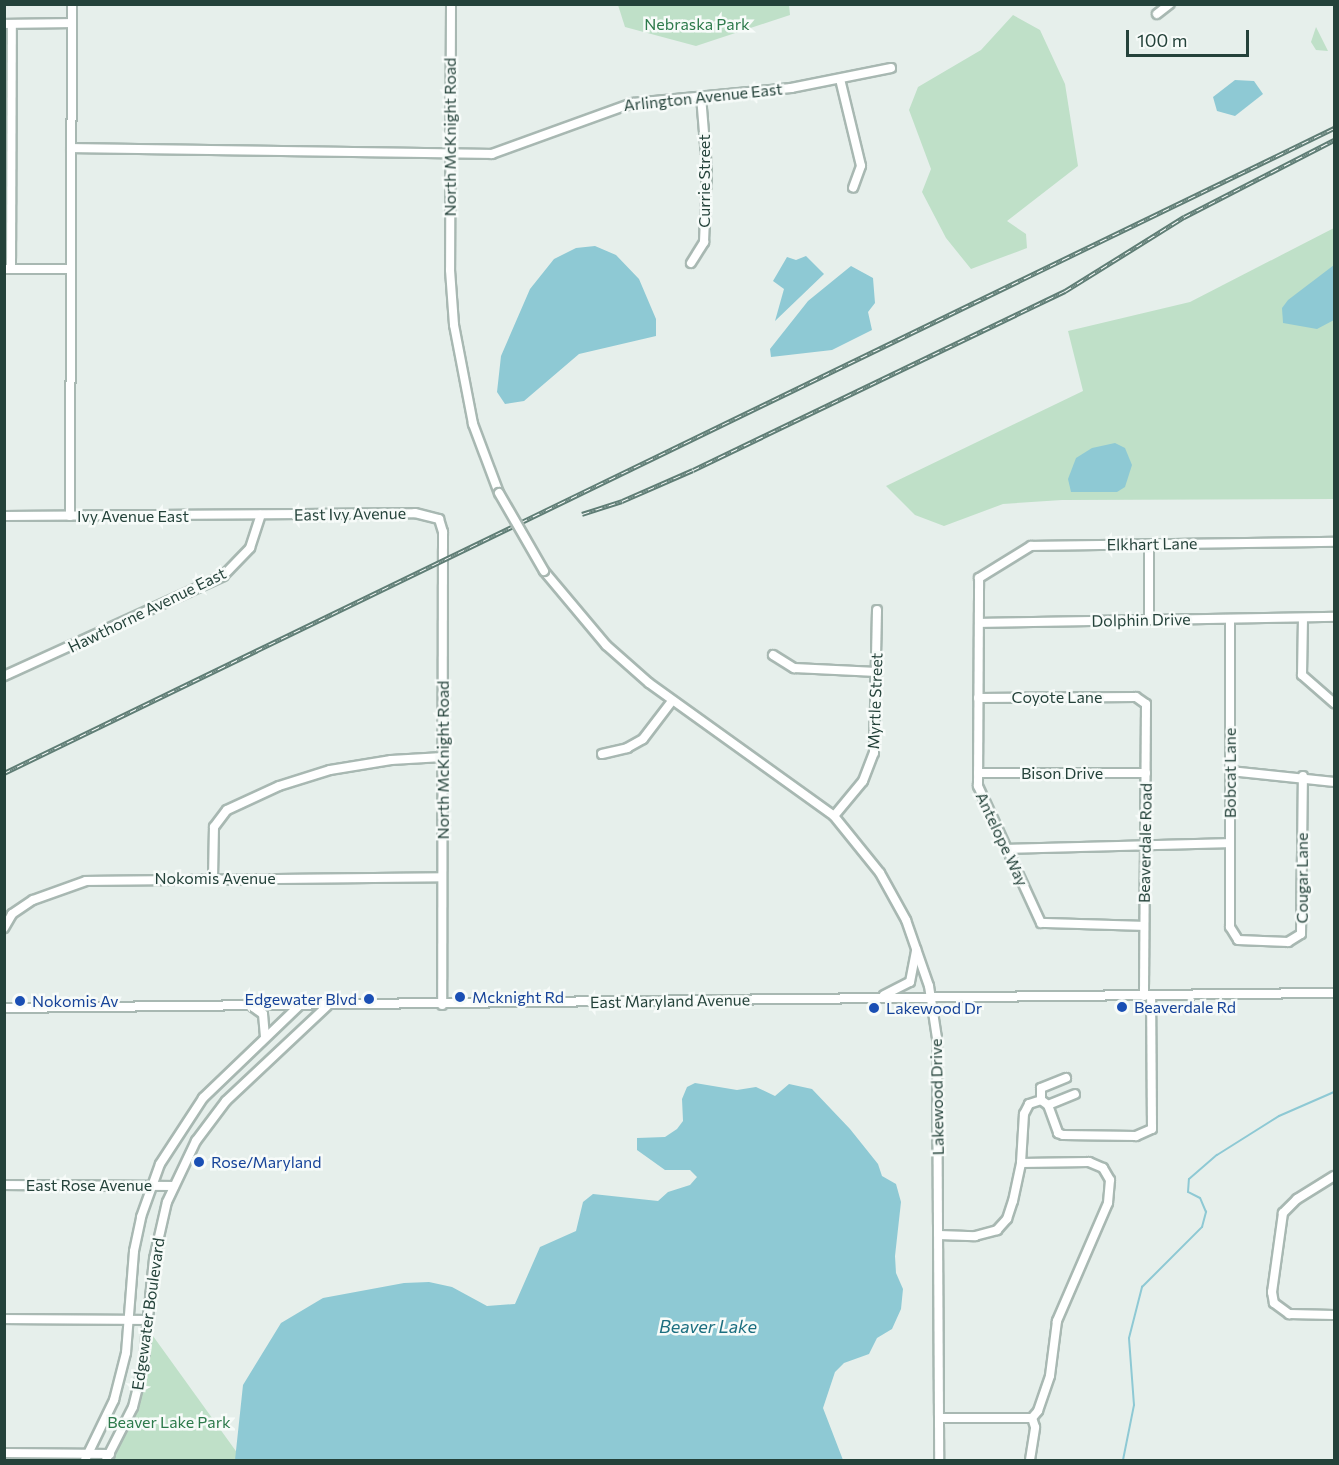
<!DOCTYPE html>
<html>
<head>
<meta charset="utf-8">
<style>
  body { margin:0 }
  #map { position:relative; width:1339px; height:1465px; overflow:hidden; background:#e6efeb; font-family:Commissioner,sans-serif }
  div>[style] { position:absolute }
  .green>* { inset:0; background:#bfe0c8 }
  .water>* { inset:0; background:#8ec9d4 }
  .stream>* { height:2px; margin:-1px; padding:0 1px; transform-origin:1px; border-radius:1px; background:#8ec9d4 }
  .roads { filter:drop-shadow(2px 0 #a8b8b2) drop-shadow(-2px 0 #a8b8b2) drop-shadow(0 2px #a8b8b2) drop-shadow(0 -2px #a8b8b2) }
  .minor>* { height:8px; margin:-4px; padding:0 4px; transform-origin:4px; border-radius:4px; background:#fff }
  .rail>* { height:4.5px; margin-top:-2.25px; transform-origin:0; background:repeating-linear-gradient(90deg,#f7fbf9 0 7px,#5f7d75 0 14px); box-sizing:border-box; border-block:2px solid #5f7d75 }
  .bridges { filter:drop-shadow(2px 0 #a8b8b2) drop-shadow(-2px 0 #a8b8b2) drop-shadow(0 2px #a8b8b2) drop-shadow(0 -2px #a8b8b2) }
  .minor-bridge>* { height:8px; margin:-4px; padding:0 4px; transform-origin:4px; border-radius:4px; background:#fff }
  .dots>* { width:16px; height:16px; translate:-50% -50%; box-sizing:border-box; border:3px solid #f7fbf9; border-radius:50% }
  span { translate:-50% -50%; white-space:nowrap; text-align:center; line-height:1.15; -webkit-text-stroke:5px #f7fbf9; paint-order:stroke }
  .park-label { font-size:16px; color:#2d7a4b }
  .street-label { font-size:16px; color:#24423a }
  .transit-label { font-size:16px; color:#164399 }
  .left { translate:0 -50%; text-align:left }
  .right { translate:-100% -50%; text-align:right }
  .water-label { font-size:18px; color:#1c6f80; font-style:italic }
  .frame { position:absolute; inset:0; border:6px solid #24423a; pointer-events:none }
  .scale { position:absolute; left:1126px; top:30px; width:123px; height:27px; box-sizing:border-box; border:3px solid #24423a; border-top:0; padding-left:8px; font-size:18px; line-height:21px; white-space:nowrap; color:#24423a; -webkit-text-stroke:4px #f7fbf9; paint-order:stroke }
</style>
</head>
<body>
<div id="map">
  <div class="green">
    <div style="clip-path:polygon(618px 5px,789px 5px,790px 15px,696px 46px,625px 27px)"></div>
    <div style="clip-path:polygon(1013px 15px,1040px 30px,1065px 84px,1078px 166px,1007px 221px,1026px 234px,1027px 248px,971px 269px,946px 238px,922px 192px,931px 169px,909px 110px,918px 87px,981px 50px)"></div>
    <div style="clip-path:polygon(1316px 27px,1328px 51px,1316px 50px,1311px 42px)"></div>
    <div style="clip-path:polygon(1334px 228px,1334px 499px,1062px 500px,1003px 504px,944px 526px,915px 515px,886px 486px,1083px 391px,1068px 331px,1190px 302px)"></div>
    <div style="clip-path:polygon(153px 1336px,238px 1454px,235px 1460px,106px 1460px,133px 1407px)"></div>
  </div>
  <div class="water">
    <div style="clip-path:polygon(1235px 80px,1254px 81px,1263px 94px,1235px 116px,1217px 111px,1213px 97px)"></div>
    <div style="clip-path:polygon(595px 246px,616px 255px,639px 279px,656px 319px,656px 336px,579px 354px,524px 401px,505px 404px,497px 392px,501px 356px,530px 289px,554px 259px,576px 248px)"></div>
    <div style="clip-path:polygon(806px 256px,824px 274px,775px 321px,784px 289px,773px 281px,787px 257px,796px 260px)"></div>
    <div style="clip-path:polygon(1334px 265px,1334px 320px,1317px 329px,1283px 323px,1282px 308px,1288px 300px)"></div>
    <div style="clip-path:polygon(851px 266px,873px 278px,875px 303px,868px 312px,872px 330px,832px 350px,771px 357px,770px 349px,808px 301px)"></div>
    <div style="clip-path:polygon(1115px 443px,1125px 448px,1132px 465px,1125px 487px,1117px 492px,1071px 492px,1068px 479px,1076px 458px,1092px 448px)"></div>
    <div style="clip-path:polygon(695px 1083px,737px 1090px,756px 1087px,775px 1096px,789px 1084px,812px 1089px,850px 1129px,878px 1164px,882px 1176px,896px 1184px,901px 1202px,895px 1256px,896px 1273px,903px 1289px,901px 1309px,892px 1329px,877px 1338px,869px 1354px,844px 1363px,835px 1372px,823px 1408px,843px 1460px,235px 1460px,243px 1385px,281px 1323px,323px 1298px,404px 1283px,429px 1282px,452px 1287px,487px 1306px,515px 1304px,540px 1247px,576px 1231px,583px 1202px,593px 1194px,658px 1201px,668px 1192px,690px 1185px,697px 1177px,690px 1170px,665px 1170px,637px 1150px,637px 1138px,665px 1137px,677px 1129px,683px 1121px,682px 1099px,687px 1087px)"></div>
  </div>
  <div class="stream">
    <div style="left:1123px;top:1460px;width:56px;rotate:-78.7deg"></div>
    <div style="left:1134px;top:1405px;width:67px;rotate:-94.3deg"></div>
    <div style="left:1129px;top:1338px;width:53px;rotate:-75.7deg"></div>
    <div style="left:1142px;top:1287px;width:85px;rotate:-45deg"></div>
    <div style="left:1202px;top:1227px;width:16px;rotate:-75deg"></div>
    <div style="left:1206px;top:1212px;width:15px;rotate:-113deg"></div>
    <div style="left:1200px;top:1198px;width:13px;rotate:-153deg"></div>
    <div style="left:1188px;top:1192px;width:13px;rotate:-86deg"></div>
    <div style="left:1189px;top:1179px;width:37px;rotate:-41deg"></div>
    <div style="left:1217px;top:1155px;width:73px;rotate:-32.2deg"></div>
    <div style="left:1279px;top:1116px;width:60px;rotate:-23.6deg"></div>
  </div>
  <div class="roads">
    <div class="minor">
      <div style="left:451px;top:4px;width:266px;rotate:90.2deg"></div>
      <div style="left:450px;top:270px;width:55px;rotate:85.8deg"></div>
      <div style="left:454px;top:325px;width:101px;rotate:79.1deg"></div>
      <div style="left:473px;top:424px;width:74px;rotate:69.4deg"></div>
      <div style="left:1157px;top:14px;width:16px;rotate:-38deg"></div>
      <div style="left:4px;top:24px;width:68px;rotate:-0.8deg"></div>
      <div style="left:840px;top:79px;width:89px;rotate:76.4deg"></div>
      <div style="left:861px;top:166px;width:23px;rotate:110deg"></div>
      <div style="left:71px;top:148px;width:421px;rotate:0.8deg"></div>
      <div style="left:492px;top:154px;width:150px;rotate:-19.9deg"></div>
      <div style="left:633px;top:103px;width:159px;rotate:-5.4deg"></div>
      <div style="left:791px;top:88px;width:102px;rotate:-11.3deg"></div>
      <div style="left:691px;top:263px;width:25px;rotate:-58deg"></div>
      <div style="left:704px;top:242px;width:73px;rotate:-87.6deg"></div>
      <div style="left:707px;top:169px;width:73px;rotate:-94.7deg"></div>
      <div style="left:4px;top:269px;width:67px"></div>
      <div style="left:11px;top:269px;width:245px;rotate:-89.8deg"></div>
      <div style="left:4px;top:516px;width:411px;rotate:-0.4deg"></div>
      <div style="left:415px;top:513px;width:25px;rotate:14deg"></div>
      <div style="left:439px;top:519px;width:14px;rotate:73deg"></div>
      <div style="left:443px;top:532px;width:473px;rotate:90.1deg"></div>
      <div style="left:70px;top:516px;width:512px;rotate:-89.78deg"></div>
      <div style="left:544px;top:571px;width:97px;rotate:50deg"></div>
      <div style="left:606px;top:645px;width:57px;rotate:41.5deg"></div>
      <div style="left:649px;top:683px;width:228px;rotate:35.7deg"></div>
      <div style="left:834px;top:816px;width:73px;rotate:51.1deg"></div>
      <div style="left:880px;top:873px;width:54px;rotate:61deg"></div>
      <div style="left:906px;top:920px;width:70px;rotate:70.8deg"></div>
      <div style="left:929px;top:986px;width:53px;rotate:81.3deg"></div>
      <div style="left:937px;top:1038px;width:422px;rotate:89.7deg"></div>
      <div style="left:1303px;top:618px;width:57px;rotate:91deg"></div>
      <div style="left:1302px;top:675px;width:43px;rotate:41.2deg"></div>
      <div style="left:1230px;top:619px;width:308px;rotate:90deg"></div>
      <div style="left:1230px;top:927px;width:15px;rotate:58deg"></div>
      <div style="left:1238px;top:940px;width:50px;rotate:2.3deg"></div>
      <div style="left:1288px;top:942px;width:15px;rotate:-32deg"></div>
      <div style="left:1301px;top:934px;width:158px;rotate:-89.3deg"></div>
      <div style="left:1149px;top:620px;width:76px;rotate:-90deg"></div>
      <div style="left:979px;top:623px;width:355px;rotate:-1deg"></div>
      <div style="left:773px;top:655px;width:25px;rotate:32deg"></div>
      <div style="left:794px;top:668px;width:83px;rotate:2.8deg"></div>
      <div style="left:4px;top:676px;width:241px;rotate:-24.5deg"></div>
      <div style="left:223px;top:576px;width:39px;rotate:-46deg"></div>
      <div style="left:250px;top:548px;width:35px;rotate:-72deg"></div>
      <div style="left:978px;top:698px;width:158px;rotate:-0.4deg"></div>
      <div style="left:1136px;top:697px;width:12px;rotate:35deg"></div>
      <div style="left:1146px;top:704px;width:292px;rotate:90.4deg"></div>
      <div style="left:602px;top:754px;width:26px;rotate:-13deg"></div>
      <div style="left:627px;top:748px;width:18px;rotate:-29deg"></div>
      <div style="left:643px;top:739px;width:48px;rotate:-52.7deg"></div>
      <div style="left:1230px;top:771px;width:105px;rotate:6deg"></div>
      <div style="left:978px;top:773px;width:168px"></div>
      <div style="left:834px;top:816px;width:45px;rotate:-50.4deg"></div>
      <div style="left:863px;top:781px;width:30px;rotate:-69deg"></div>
      <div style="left:874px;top:753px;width:143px;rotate:-88.8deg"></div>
      <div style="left:1007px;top:849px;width:223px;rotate:-1.5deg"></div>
      <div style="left:213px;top:878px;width:51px;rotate:-88.9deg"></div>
      <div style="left:214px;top:827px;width:21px;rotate:-53deg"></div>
      <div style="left:227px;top:810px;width:57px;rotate:-24.8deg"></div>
      <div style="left:279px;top:786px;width:53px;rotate:-17.4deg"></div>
      <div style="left:330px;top:770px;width:62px;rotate:-9.3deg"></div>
      <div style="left:391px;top:760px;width:52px;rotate:-3.3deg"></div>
      <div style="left:1143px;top:926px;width:102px;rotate:-178.3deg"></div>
      <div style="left:1041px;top:923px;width:151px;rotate:-114.7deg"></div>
      <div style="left:978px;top:786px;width:208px;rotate:-89.7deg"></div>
      <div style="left:979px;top:578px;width:61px;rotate:-31.6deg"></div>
      <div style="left:1031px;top:546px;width:303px;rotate:-0.8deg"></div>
      <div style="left:4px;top:928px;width:16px;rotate:-60deg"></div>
      <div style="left:12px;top:914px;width:25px;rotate:-34deg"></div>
      <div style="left:33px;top:900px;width:56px;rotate:-19.7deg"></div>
      <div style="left:86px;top:881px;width:356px;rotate:-0.6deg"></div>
      <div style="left:884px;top:995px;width:29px;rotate:-27deg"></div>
      <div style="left:910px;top:982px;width:33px;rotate:-79deg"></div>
      <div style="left:253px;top:1007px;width:12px;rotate:35deg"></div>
      <div style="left:263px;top:1014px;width:23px;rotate:85deg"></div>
      <div style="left:4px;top:1008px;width:1330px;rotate:-0.65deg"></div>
      <div style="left:1041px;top:1100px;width:12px;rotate:-90deg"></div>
      <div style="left:1041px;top:1088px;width:27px;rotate:-22deg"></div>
      <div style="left:1048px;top:1105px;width:29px;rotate:-22deg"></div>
      <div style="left:1021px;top:1163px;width:49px;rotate:-86.5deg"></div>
      <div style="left:1024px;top:1114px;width:11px;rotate:-63deg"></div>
      <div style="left:1029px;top:1104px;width:13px;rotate:-18deg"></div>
      <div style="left:1041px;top:1100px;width:9px;rotate:36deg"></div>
      <div style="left:1048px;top:1105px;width:30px;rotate:70deg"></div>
      <div style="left:1058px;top:1133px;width:5px;rotate:22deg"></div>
      <div style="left:1063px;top:1135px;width:73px;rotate:0.8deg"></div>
      <div style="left:1136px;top:1136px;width:17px;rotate:-24deg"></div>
      <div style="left:1152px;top:1129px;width:133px;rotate:-90.4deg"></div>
      <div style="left:1334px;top:1176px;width:44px;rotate:148.1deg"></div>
      <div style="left:1297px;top:1199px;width:20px;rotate:135deg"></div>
      <div style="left:1283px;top:1213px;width:80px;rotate:97.9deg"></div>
      <div style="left:1272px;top:1292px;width:11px;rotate:80deg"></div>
      <div style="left:1274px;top:1303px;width:19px;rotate:36deg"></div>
      <div style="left:1289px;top:1314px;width:45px;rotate:1.3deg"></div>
      <div style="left:4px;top:1185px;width:170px;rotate:0.3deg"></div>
      <div style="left:939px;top:1235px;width:36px;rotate:2deg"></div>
      <div style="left:975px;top:1236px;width:23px;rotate:-15deg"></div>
      <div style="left:997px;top:1230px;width:15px;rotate:-48deg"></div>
      <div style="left:1007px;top:1219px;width:19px;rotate:-72deg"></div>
      <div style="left:1013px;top:1201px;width:39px;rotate:-78deg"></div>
      <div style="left:1021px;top:1163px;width:68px;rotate:-0.8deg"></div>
      <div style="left:1089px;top:1162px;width:15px;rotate:23deg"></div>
      <div style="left:1103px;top:1168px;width:14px;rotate:60deg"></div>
      <div style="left:1110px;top:1180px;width:23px;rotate:95deg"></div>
      <div style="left:1108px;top:1203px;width:129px;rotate:113.4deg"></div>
      <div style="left:1057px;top:1321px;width:55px;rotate:97.3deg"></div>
      <div style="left:1050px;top:1376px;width:37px;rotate:109deg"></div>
      <div style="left:1038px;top:1411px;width:9px;rotate:131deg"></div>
      <div style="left:1032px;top:1418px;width:93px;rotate:180deg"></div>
      <div style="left:4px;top:1319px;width:145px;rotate:0.4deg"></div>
      <div style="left:4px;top:1453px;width:106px;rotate:0.5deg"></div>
      <div style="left:85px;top:1460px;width:67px;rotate:-64.2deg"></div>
      <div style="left:114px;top:1400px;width:49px;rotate:-75.7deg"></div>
      <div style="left:126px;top:1353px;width:102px;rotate:-85.5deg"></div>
      <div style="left:134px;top:1251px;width:35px;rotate:-78deg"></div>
      <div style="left:141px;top:1217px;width:56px;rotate:-70.3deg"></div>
      <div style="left:160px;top:1164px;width:79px;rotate:-56.9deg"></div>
      <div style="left:203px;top:1098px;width:133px;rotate:-43.8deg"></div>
      <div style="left:106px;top:1460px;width:59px;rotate:-63deg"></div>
      <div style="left:133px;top:1407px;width:41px;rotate:-76deg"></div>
      <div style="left:143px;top:1367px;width:109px;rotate:-84.2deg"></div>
      <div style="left:154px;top:1259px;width:58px;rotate:-77.2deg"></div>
      <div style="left:167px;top:1202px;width:68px;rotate:-64.6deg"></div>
      <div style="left:196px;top:1141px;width:50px;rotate:-53.1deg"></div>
      <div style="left:226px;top:1101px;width:139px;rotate:-43.2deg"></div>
      <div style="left:1030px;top:1460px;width:33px;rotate:-81deg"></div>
      <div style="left:1035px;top:1427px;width:9px;rotate:-108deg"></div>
    </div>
  </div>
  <div class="rail">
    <div style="left:582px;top:514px;width:42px;rotate:-18deg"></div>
    <div style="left:622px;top:501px;width:77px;rotate:-23.6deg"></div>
    <div style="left:693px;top:470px;width:413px;rotate:-25.7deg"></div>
    <div style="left:1065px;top:291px;width:140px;rotate:-31.9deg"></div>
    <div style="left:1184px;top:217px;width:169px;rotate:-27.2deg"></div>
    <div style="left:4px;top:773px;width:1478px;rotate:-25.87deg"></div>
  </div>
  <div class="bridges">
    <div class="minor-bridge">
      <div style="left:499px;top:493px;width:90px;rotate:60deg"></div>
    </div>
  </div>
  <div class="dots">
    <div style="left:460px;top:997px;background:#1a4fb4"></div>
    <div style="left:369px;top:999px;background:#1a4fb4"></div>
    <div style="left:20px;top:1001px;background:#1a4fb4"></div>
    <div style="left:1122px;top:1007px;background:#1a4fb4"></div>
    <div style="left:874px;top:1008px;background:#1a4fb4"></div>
    <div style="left:199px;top:1162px;background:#1a4fb4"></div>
  </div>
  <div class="park-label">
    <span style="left:697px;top:24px">Nebraska Park</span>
    <span style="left:169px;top:1422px">Beaver Lake Park</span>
  </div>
  <div class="street-label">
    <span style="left:703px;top:97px;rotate:-6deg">Arlington Avenue East</span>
    <span style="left:450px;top:137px;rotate:-90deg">North McKnight Road</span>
    <span style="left:704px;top:181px;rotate:-90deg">Currie Street</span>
    <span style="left:350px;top:514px;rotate:-1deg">East Ivy Avenue</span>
    <span style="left:133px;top:516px">Ivy Avenue East</span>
    <span style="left:1152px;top:544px;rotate:-1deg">Elkhart Lane</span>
    <span style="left:147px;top:610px;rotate:-26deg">Hawthorne Avenue East</span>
    <span style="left:1141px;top:620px;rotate:-1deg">Dolphin Drive</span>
    <span style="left:1057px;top:697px">Coyote Lane</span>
    <span style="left:875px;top:701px;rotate:-88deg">Myrtle Street</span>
    <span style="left:443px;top:760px;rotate:-90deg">North McKnight Road</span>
    <span style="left:1062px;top:773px">Bison Drive</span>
    <span style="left:1230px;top:773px;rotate:-90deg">Bobcat Lane</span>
    <span style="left:1002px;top:839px;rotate:65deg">Antelope Way</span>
    <span style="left:1145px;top:843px;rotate:-89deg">Beaverdale Road</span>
    <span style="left:215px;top:878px">Nokomis Avenue</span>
    <span style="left:1302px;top:878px;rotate:-90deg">Cougar Lane</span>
    <span style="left:670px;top:1001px;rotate:-1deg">East Maryland Avenue</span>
    <span style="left:937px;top:1097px;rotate:-91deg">Lakewood Drive</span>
    <span style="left:89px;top:1185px">East Rose Avenue</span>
    <span style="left:148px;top:1314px;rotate:-82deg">Edgewater Boulevard</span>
  </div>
  <div class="transit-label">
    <span class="left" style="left:472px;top:997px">Mcknight Rd</span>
    <span class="right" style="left:357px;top:999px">Edgewater Blvd</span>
    <span class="left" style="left:32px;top:1001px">Nokomis Av</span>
    <span class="left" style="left:1134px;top:1007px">Beaverdale Rd</span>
    <span class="left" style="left:886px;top:1008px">Lakewood Dr</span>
    <span class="left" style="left:211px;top:1162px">Rose/Maryland</span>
  </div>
  <div class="water-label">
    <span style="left:708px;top:1326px">Beaver Lake</span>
  </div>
  <div class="frame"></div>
  <div class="scale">100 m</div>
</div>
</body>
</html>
